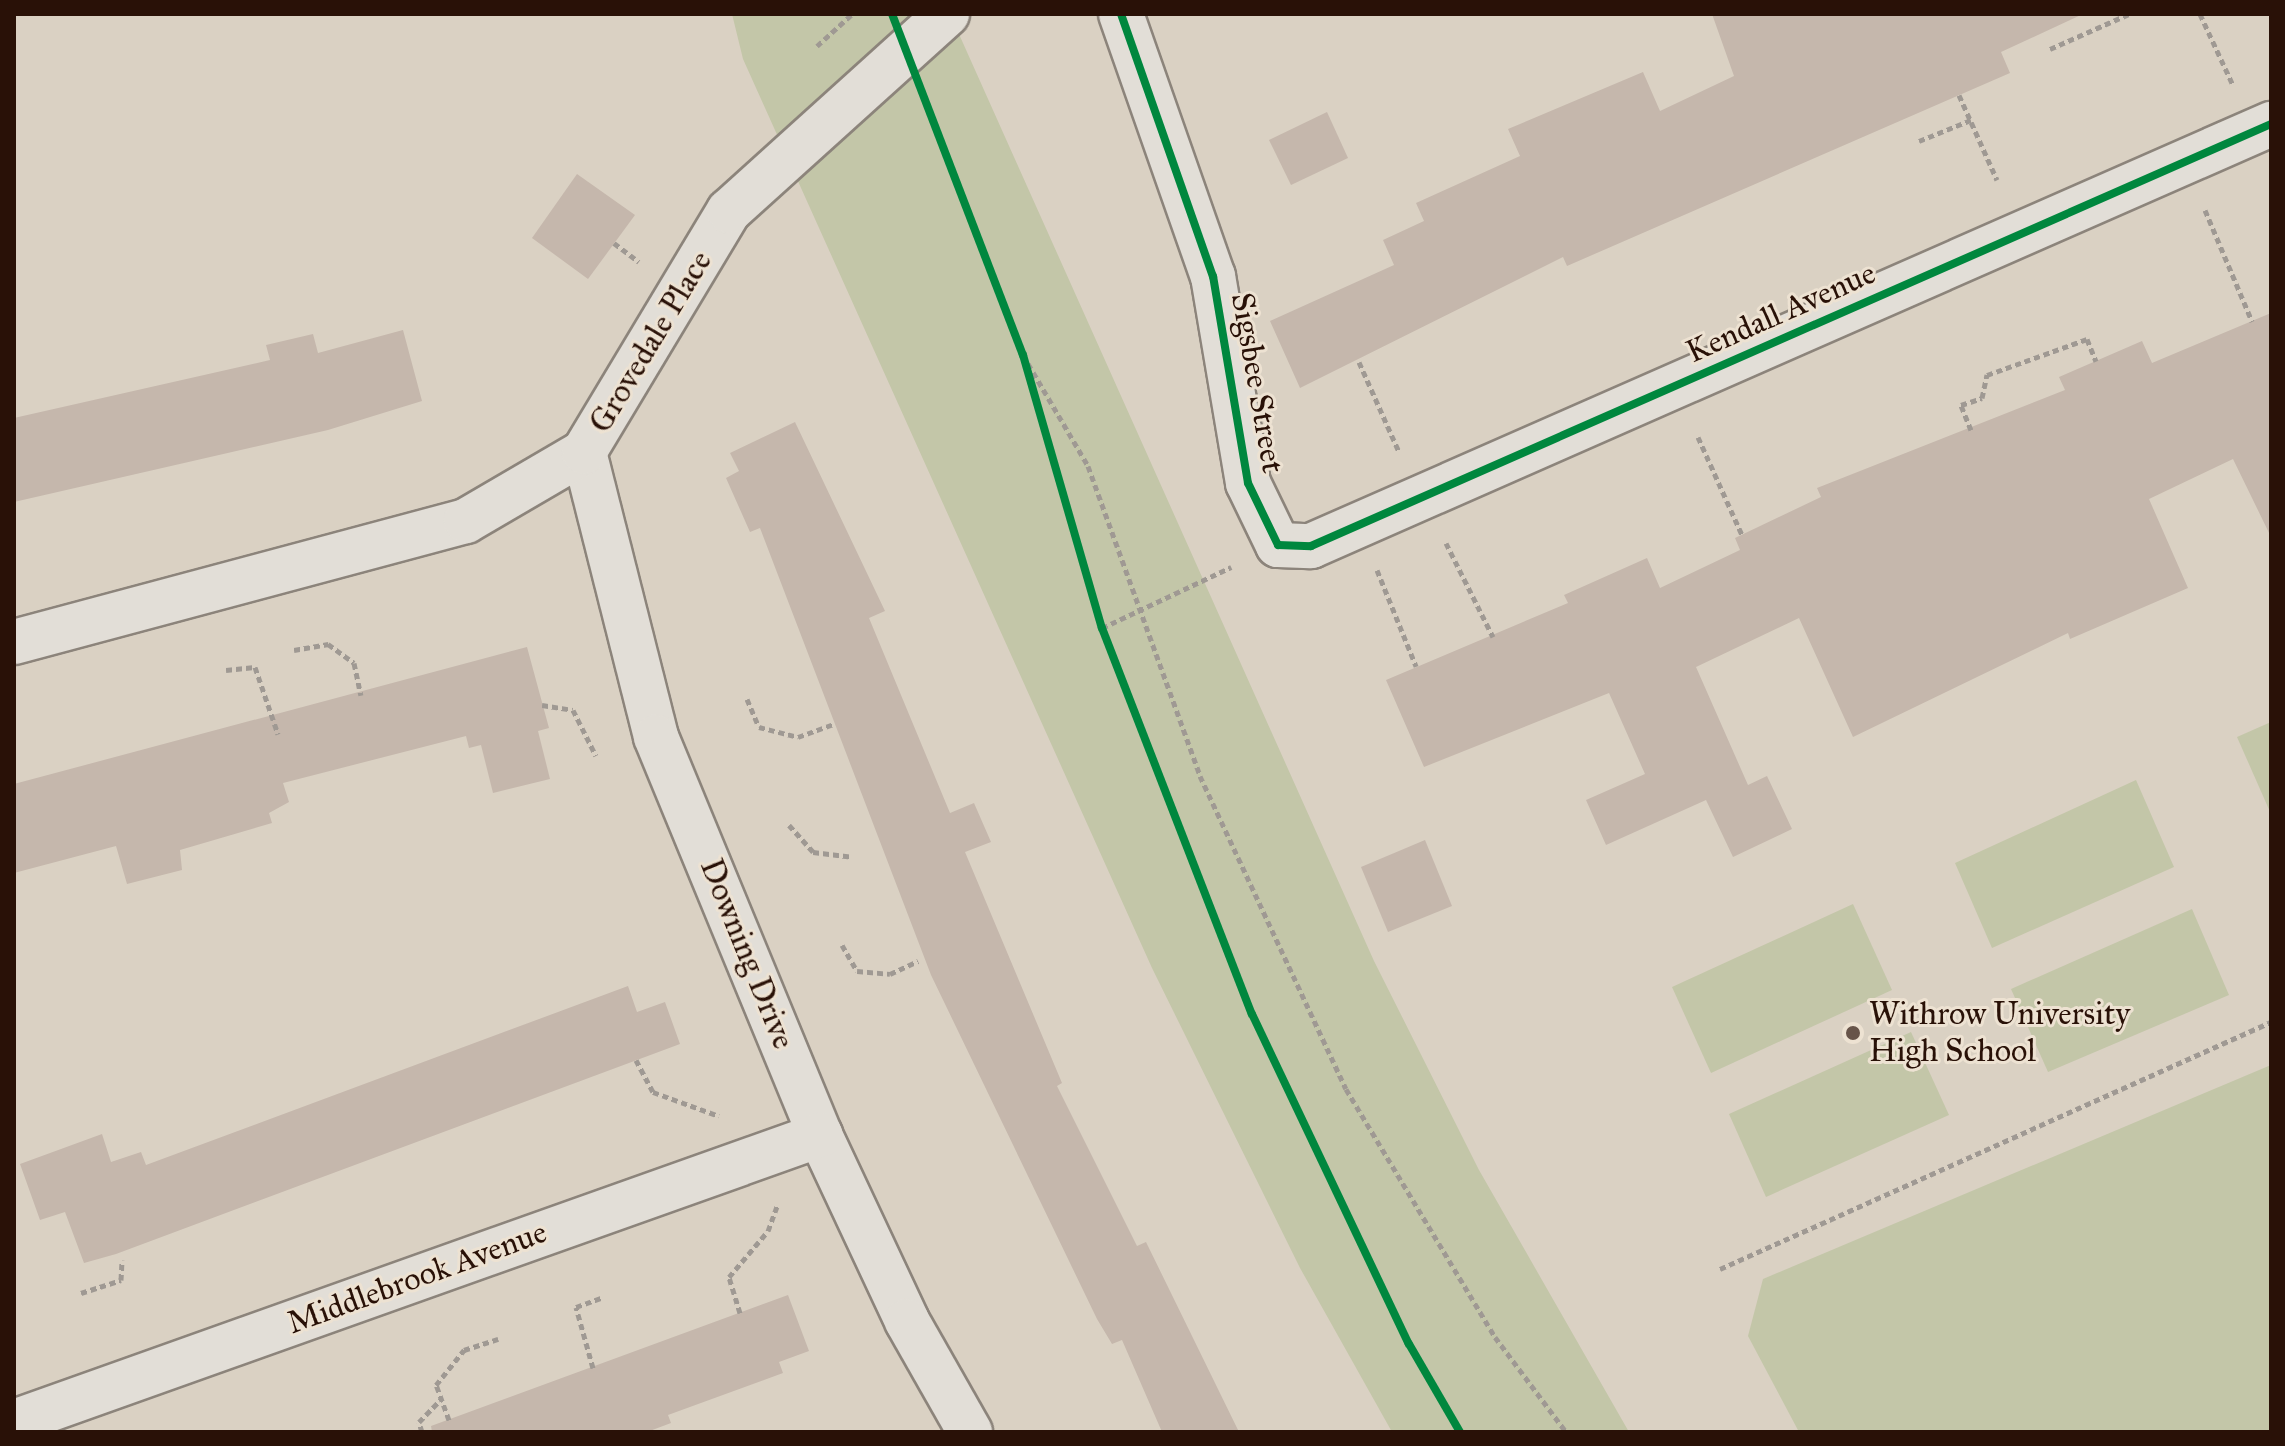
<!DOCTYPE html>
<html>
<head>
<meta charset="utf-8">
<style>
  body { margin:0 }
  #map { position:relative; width:2285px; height:1446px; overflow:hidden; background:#dad1c3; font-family:"IM FELL Great Primer",serif }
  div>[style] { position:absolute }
  .green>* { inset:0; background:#c3c6a8 }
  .building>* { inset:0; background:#c5b7ac }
  .path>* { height:5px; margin-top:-2.5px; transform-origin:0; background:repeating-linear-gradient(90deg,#9f9993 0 6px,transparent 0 10px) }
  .roads { filter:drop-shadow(2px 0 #8c847b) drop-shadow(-2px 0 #8c847b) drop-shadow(0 2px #8c847b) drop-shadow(0 -2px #8c847b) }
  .street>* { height:44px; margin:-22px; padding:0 22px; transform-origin:22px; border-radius:22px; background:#e2ded7 }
  .cycleway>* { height:8px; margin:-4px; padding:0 4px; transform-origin:4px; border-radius:4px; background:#00873e }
  .dots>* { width:22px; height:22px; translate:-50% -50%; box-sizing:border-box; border:4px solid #ede2d2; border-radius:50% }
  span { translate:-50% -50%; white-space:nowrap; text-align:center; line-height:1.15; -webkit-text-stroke:6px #ede2d2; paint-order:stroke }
  .street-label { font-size:32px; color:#291107 }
  .poi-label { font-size:32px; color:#291107 }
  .left { translate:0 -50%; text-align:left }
  .frame { position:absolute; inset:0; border:16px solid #291107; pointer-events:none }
</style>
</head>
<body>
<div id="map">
  <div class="green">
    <div style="clip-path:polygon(732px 14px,950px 14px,1374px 961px,1479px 1170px,1629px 1432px,1392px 1432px,1300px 1268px,1152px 968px,743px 59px)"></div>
    <div style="clip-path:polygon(2271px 722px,2271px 814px,2237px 737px)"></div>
    <div style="clip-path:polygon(2136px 780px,2174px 867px,1992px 948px,1955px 863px)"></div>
    <div style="clip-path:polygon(1853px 904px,1892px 990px,1711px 1073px,1672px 987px)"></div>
    <div style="clip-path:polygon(2192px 909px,2229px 995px,2048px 1072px,2011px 989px)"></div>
    <div style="clip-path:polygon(1911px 1032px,1949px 1115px,1766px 1197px,1729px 1114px)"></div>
    <div style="clip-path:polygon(2271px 1065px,2271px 1432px,1799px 1432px,1748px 1336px,1763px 1279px)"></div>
  </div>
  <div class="building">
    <div style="clip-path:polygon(1712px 14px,2083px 14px,2001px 52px,2010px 73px,1567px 266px,1563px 257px,1300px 388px,1270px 321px,1394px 265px,1383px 240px,1424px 221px,1416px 203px,1520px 156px,1508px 129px,1643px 72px,1660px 111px,1734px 76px)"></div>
    <div style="clip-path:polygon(1327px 112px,1348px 158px,1291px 185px,1269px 140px)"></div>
    <div style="clip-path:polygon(577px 174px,635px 215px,588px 279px,532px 238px)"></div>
    <div style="clip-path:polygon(2271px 313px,2271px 537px,2233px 459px,2149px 499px,2188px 588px,2070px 639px,2068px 633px,1853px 737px,1799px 618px,1696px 667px,1748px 785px,1767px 776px,1792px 829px,1733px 857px,1706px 800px,1606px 845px,1586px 800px,1645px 774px,1609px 693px,1424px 767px,1386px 680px,1568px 603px,1564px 595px,1647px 558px,1660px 588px,1740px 550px,1735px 538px,1821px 497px,1817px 488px,2065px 390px,2059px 377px,2142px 341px,2152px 363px)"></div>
    <div style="clip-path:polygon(403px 330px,422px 401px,328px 430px,14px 502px,14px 418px,270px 360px,266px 345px,313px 334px,318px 353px)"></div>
    <div style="clip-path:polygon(795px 422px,885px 611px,869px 618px,950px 813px,974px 803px,991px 842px,965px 852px,1062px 1083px,1057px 1086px,1137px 1246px,1146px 1242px,1239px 1432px,1162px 1432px,1122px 1340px,1112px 1344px,1097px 1319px,931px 975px,760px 528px,750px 532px,726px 478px,739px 471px,730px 453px)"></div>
    <div style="clip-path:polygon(527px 647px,549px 728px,538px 731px,550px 779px,493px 793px,481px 745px,469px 748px,466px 736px,283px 783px,289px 802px,269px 813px,272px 823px,180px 850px,182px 870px,127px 884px,116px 846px,14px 873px,14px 784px)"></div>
    <div style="clip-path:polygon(1425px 840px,1452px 906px,1388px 932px,1361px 867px)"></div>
    <div style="clip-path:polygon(628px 986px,637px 1012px,665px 1002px,680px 1044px,116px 1254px,84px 1263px,65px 1212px,40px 1220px,20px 1164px,102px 1134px,111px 1162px,141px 1152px,146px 1165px)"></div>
    <div style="clip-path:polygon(788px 1295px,809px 1351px,779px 1362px,783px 1373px,668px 1415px,671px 1423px,647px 1432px,432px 1432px,431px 1426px)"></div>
  </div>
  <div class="path">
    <div style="left:2200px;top:14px;width:78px;rotate:65.1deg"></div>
    <div style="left:817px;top:46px;width:47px;rotate:-42.4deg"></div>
    <div style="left:2050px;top:49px;width:86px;rotate:-23.9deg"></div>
    <div style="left:1959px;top:95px;width:93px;rotate:65.9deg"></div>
    <div style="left:1919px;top:141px;width:56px;rotate:-22deg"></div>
    <div style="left:2205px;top:210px;width:121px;rotate:67.1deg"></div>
    <div style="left:614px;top:243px;width:31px;rotate:37deg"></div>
    <div style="left:1023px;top:355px;width:129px;rotate:59.6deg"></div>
    <div style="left:1088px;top:466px;width:330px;rotate:70.1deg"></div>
    <div style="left:1200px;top:776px;width:345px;rotate:65deg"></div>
    <div style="left:1346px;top:1089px;width:289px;rotate:59deg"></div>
    <div style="left:1495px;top:1337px;width:119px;rotate:53.2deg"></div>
    <div style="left:1359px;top:362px;width:98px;rotate:66deg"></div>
    <div style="left:1971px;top:430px;width:27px;rotate:-112deg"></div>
    <div style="left:1961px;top:405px;width:22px;rotate:-18deg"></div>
    <div style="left:1982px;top:398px;width:24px;rotate:-78deg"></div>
    <div style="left:1987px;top:375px;width:106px;rotate:-19.8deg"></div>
    <div style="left:2087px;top:339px;width:24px;rotate:68deg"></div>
    <div style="left:1698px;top:437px;width:107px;rotate:65.8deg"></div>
    <div style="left:1446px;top:543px;width:105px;rotate:63.4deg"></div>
    <div style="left:1377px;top:570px;width:104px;rotate:67.9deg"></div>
    <div style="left:1102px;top:628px;width:143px;rotate:-25.3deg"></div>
    <div style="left:294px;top:650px;width:35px;rotate:-10deg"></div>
    <div style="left:328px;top:644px;width:32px;rotate:36deg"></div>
    <div style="left:354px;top:663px;width:33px;rotate:78deg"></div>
    <div style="left:226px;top:670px;width:29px;rotate:-6deg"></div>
    <div style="left:255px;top:667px;width:71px;rotate:71.1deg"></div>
    <div style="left:747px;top:699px;width:30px;rotate:67deg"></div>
    <div style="left:759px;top:727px;width:40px;rotate:14.4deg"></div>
    <div style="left:798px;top:737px;width:38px;rotate:-20deg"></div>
    <div style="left:542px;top:705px;width:31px;rotate:9deg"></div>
    <div style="left:573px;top:710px;width:51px;rotate:63.4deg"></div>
    <div style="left:789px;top:825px;width:36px;rotate:48deg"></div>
    <div style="left:813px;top:852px;width:39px;rotate:7deg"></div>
    <div style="left:842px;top:945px;width:30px;rotate:60deg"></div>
    <div style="left:857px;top:971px;width:33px;rotate:5deg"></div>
    <div style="left:890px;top:974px;width:31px;rotate:-25deg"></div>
    <div style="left:636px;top:1060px;width:36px;rotate:62deg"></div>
    <div style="left:653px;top:1092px;width:70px;rotate:20deg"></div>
    <div style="left:1720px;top:1269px;width:604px;rotate:-24.15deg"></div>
    <div style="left:81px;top:1293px;width:42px;rotate:-18deg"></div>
    <div style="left:121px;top:1280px;width:20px;rotate:-87deg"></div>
    <div style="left:740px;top:1313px;width:38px;rotate:-107deg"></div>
    <div style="left:729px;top:1277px;width:60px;rotate:-49.7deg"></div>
    <div style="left:768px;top:1231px;width:27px;rotate:-70deg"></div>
    <div style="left:593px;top:1368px;width:63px;rotate:-105.6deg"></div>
    <div style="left:576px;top:1307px;width:29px;rotate:-20deg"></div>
    <div style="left:449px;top:1420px;width:37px;rotate:-110deg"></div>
    <div style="left:436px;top:1385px;width:45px;rotate:-51.3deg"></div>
    <div style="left:464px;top:1350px;width:36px;rotate:-18deg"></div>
    <div style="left:422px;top:1432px;width:10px;rotate:-107deg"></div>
    <div style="left:419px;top:1422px;width:32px;rotate:-46deg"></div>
  </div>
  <div class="roads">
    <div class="street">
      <div style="left:1121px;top:14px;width:278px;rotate:70.7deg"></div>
      <div style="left:1213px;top:276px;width:210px;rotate:80.4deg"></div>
      <div style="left:1248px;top:483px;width:69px;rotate:64.2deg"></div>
      <div style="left:1278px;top:545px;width:33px;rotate:2deg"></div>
      <div style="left:1311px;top:546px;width:1049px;rotate:-23.73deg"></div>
      <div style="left:584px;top:452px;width:294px;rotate:75.8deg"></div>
      <div style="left:656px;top:737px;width:430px;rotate:67.6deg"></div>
      <div style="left:820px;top:1135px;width:205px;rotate:64.9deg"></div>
      <div style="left:907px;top:1321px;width:128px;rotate:60.4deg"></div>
      <div style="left:14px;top:642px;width:468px;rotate:-15deg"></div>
      <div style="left:466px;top:521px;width:137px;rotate:-30.3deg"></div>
      <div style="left:584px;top:452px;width:281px;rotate:-59deg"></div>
      <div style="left:729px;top:211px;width:294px;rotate:-42.1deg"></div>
      <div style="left:14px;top:1422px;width:856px;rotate:-19.6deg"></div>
    </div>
  </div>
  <div class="cycleway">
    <div style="left:892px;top:14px;width:365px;rotate:69deg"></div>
    <div style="left:1023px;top:355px;width:284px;rotate:73.9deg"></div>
    <div style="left:1102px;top:628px;width:414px;rotate:68.8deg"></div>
    <div style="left:1252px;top:1014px;width:365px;rotate:64.6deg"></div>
    <div style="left:1409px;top:1344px;width:102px;rotate:59.9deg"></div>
    <div style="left:1121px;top:14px;width:278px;rotate:70.7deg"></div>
    <div style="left:1213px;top:276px;width:210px;rotate:80.4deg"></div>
    <div style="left:1248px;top:483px;width:69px;rotate:64.2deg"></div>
    <div style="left:1278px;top:545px;width:33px;rotate:2deg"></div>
    <div style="left:1311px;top:546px;width:1049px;rotate:-23.73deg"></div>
  </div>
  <div class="dots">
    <div style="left:1853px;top:1033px;background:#675449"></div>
  </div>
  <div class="street-label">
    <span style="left:1781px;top:313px;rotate:-24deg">Kendall Avenue</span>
    <span style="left:651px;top:342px;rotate:-59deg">Grovedale Place</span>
    <span style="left:1257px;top:383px;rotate:80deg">Sigsbee Street</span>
    <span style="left:747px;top:954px;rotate:68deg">Downing Drive</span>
    <span style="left:417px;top:1278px;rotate:-20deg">Middlebrook Avenue</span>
  </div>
  <div class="poi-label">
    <span class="left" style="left:1869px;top:1033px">Withrow University<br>High School</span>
  </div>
  <div class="frame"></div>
</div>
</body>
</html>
